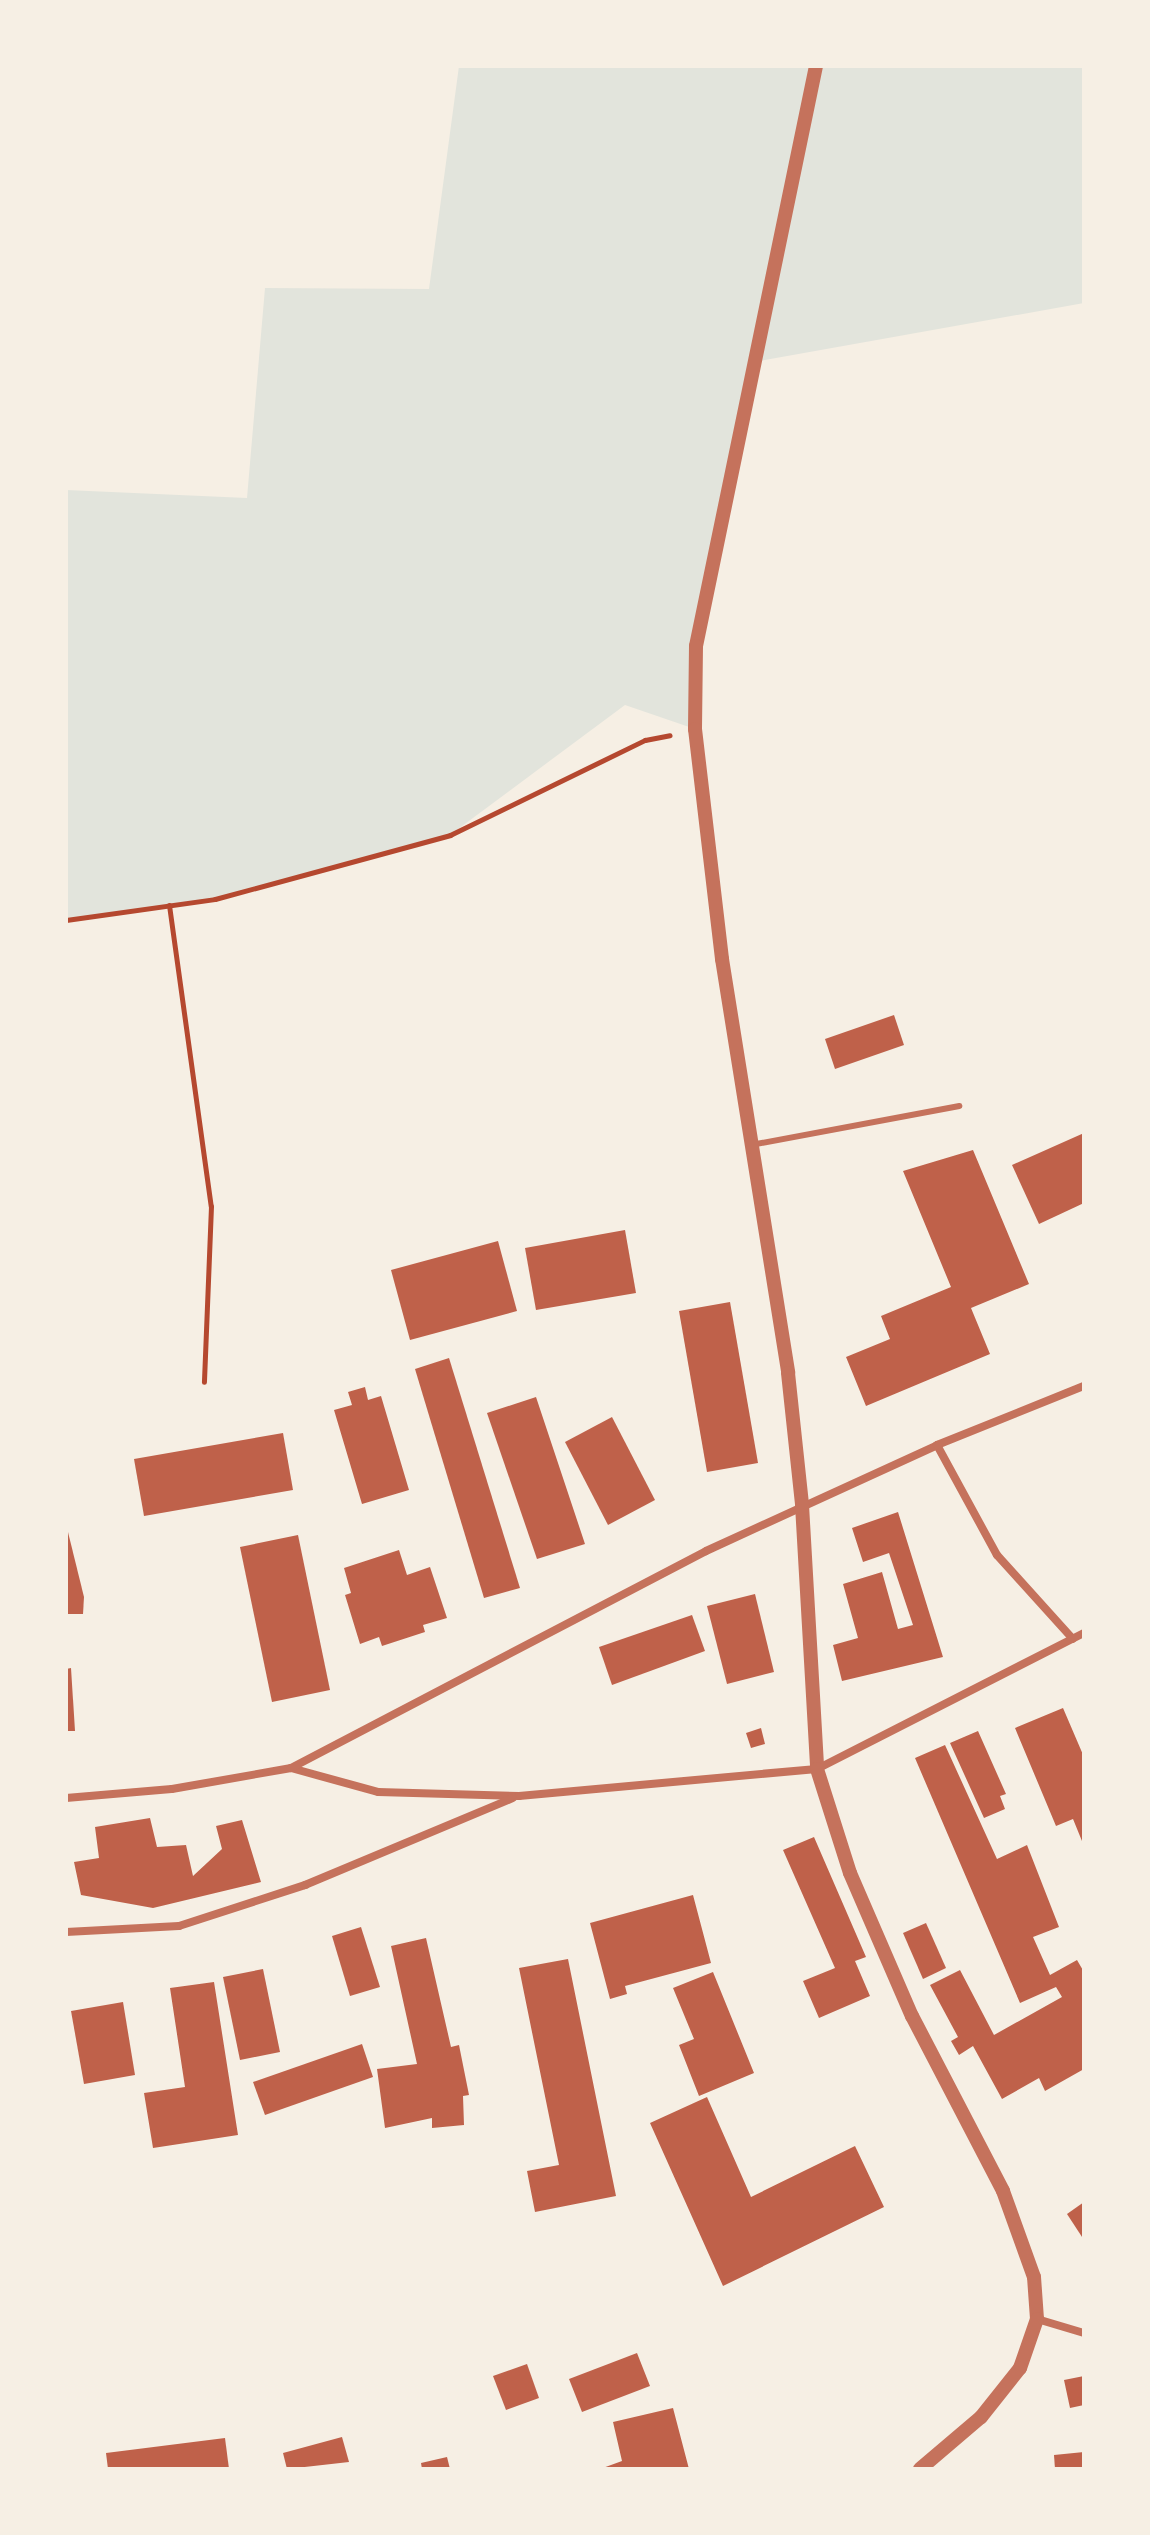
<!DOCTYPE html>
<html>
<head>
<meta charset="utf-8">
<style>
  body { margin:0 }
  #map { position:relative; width:1150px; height:2535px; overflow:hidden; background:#f6efe4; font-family:"Roboto Condensed",sans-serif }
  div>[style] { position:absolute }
  .green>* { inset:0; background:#e2e4dc }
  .building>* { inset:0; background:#bf614a }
  .path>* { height:5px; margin:-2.5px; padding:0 2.5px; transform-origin:2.5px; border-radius:2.5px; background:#b5482f }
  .service>* { height:6px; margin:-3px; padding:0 3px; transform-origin:3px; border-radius:3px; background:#c5725c }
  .minor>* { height:8px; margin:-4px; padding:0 4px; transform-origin:4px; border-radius:4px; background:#c5725c }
  .tertiary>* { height:14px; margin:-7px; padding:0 7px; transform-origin:7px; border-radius:7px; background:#c5725c }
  span { translate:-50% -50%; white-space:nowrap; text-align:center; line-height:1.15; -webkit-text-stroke:7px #f6efe4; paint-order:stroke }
  .frame { position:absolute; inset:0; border:68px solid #f6efe4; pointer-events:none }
</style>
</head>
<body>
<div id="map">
  <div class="green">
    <div style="clip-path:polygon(459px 66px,1084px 66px,1084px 303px,754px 362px,696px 646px,695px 729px,625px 705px,450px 835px,215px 899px,66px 920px,66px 490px,247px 498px,265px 288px,429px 289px)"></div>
  </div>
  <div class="building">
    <div style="clip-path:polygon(894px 1015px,904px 1045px,835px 1069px,825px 1039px)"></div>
    <div style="clip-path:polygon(1084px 1133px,1084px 1203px,1039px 1224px,1012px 1165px)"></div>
    <div style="clip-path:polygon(973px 1150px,1029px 1284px,971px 1308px,990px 1354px,866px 1406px,846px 1357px,890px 1339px,881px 1316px,951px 1287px,903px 1171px)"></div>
    <div style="clip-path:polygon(625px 1230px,636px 1293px,536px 1310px,525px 1248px)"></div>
    <div style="clip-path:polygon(498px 1241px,517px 1311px,410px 1340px,391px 1270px)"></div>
    <div style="clip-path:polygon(730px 1302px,758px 1463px,707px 1472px,679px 1311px)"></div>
    <div style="clip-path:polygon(449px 1358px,520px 1588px,484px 1598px,415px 1369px)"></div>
    <div style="clip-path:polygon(365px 1387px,368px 1400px,381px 1396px,409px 1490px,362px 1504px,334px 1410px,352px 1405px,348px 1392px)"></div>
    <div style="clip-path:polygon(536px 1397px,585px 1544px,537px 1559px,487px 1413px)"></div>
    <div style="clip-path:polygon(612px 1417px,655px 1500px,608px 1525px,565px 1442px)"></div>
    <div style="clip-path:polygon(283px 1433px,293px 1490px,144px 1516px,134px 1459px)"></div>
    <div style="clip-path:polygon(898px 1512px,943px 1657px,842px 1681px,833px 1645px,858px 1638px,843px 1584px,882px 1572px,898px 1629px,913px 1625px,889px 1553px,863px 1562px,852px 1528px)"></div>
    <div style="clip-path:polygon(66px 1524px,84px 1597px,83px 1614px,66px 1614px)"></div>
    <div style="clip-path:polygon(298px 1535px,330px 1690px,272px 1702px,240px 1547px)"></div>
    <div style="clip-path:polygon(399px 1550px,407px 1575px,430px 1567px,447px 1618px,423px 1625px,425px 1632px,382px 1646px,379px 1637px,360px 1644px,345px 1595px,351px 1593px,344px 1568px)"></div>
    <div style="clip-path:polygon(755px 1594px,774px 1672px,727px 1684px,707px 1606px)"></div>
    <div style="clip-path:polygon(692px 1615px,705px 1651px,612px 1685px,599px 1647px)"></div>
    <div style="clip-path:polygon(71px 1668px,75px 1731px,66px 1731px,66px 1669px)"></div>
    <div style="clip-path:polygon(1063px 1708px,1084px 1757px,1084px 1846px,1073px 1819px,1056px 1826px,1015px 1728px)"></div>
    <div style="clip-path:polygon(761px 1728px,765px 1744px,751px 1748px,746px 1733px)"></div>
    <div style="clip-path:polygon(978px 1731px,1006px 1794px,1000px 1796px,1005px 1809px,984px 1818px,950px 1743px)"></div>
    <div style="clip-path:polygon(945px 1745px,997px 1859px,1027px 1845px,1059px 1927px,1033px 1937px,1050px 1975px,1077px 1960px,1084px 1972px,1084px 2069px,1045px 2091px,1039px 2078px,1002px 2099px,973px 2046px,959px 2055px,951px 2041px,958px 2037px,930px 1985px,960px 1970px,994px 2035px,1062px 1997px,1056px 1987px,1020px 2003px,915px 1758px)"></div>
    <div style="clip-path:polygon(150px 1818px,157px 1847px,186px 1845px,193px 1876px,222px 1849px,216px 1826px,242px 1820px,261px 1882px,153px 1908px,81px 1895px,74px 1862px,99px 1858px,95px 1827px)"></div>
    <div style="clip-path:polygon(814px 1837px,866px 1957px,855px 1961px,870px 1996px,819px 2018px,803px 1981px,835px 1968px,783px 1850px)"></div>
    <div style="clip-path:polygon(693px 1895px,711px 1963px,625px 1986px,627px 1994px,610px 1999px,590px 1923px)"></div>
    <div style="clip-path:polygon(926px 1923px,946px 1968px,923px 1979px,903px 1933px)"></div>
    <div style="clip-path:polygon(361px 1927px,380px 1987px,350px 1996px,332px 1936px)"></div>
    <div style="clip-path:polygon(426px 1938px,451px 2047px,459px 2045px,469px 2095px,463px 2096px,464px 2125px,432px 2128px,432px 2118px,385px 2128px,377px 2069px,417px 2064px,391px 1946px)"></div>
    <div style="clip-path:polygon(568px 1959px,616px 2196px,535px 2212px,527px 2171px,559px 2165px,519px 1968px)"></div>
    <div style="clip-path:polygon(263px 1969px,280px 2052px,240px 2060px,223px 1977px)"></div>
    <div style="clip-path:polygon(713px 1972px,754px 2073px,699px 2096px,679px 2045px,694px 2039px,673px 1988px)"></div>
    <div style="clip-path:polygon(214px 1982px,238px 2135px,153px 2148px,144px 2093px,185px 2087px,170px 1988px)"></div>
    <div style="clip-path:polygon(123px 2002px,135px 2075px,84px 2084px,71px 2011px)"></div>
    <div style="clip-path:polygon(362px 2044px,373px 2077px,265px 2115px,253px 2082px)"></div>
    <div style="clip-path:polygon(707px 2097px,751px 2197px,855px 2146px,884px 2207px,723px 2286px,650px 2123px)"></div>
    <div style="clip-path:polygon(1084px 2202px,1084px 2240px,1067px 2214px)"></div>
    <div style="clip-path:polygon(637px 2353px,650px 2386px,582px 2412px,569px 2379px)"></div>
    <div style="clip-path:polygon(527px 2364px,539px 2398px,506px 2410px,493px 2376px)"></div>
    <div style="clip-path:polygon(1084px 2376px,1084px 2405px,1070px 2408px,1064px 2380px)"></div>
    <div style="clip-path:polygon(673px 2408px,689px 2469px,600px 2469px,622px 2461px,613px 2422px)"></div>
    <div style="clip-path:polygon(342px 2437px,349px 2462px,287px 2469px,283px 2453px)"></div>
    <div style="clip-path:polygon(225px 2438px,229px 2469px,108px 2469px,106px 2453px)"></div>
    <div style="clip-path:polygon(1084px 2452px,1084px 2469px,1055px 2469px,1054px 2455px)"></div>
    <div style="clip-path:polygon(447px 2457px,450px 2469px,422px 2469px,421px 2463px)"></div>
  </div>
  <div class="path">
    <div style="left:169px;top:905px;width:304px;rotate:82.1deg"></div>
    <div style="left:211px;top:1206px;width:176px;rotate:92.3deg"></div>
    <div style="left:66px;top:920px;width:150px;rotate:-8deg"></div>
    <div style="left:215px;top:899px;width:244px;rotate:-15.2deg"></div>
    <div style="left:450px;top:835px;width:217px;rotate:-26deg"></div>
    <div style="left:645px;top:740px;width:25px;rotate:-11deg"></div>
  </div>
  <div class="service">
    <div style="left:751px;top:1145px;width:212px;rotate:-10.6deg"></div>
  </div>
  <div class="minor">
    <div style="left:937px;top:1445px;width:125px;rotate:61.4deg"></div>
    <div style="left:997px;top:1555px;width:113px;rotate:47.9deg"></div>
    <div style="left:291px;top:1768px;width:90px;rotate:15.4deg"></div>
    <div style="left:378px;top:1792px;width:141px;rotate:1.6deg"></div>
    <div style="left:519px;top:1796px;width:299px;rotate:-5.2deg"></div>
    <div style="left:817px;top:1769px;width:300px;rotate:-27deg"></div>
    <div style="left:66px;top:1798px;width:106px;rotate:-4.9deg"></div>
    <div style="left:172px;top:1789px;width:121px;rotate:-10deg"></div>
    <div style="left:291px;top:1768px;width:468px;rotate:-27.6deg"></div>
    <div style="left:706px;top:1551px;width:254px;rotate:-24.6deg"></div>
    <div style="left:937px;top:1445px;width:158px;rotate:-21.9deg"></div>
    <div style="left:66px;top:1932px;width:113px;rotate:-3deg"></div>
    <div style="left:179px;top:1926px;width:133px;rotate:-18deg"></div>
    <div style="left:305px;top:1885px;width:225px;rotate:-22.7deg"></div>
    <div style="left:1037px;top:2319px;width:49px;rotate:16.6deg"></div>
  </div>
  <div class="tertiary">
    <div style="left:816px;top:66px;width:592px;rotate:101.69deg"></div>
    <div style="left:696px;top:646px;width:83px;rotate:90.7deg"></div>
    <div style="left:695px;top:729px;width:232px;rotate:83.3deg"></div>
    <div style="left:722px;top:959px;width:419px;rotate:80.9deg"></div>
    <div style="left:788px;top:1373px;width:133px;rotate:83.9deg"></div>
    <div style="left:802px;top:1505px;width:264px;rotate:86.7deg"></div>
    <div style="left:817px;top:1769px;width:109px;rotate:72.4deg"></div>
    <div style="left:850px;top:1873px;width:156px;rotate:66.6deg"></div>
    <div style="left:912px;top:2016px;width:197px;rotate:62.5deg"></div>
    <div style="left:1003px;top:2191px;width:91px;rotate:70.2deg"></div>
    <div style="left:1034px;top:2277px;width:42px;rotate:85.9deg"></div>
    <div style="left:1037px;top:2319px;width:52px;rotate:109.1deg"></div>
    <div style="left:1020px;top:2368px;width:63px;rotate:128.5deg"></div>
    <div style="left:981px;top:2417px;width:80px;rotate:139.6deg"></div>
  </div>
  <div class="frame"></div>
</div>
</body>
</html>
